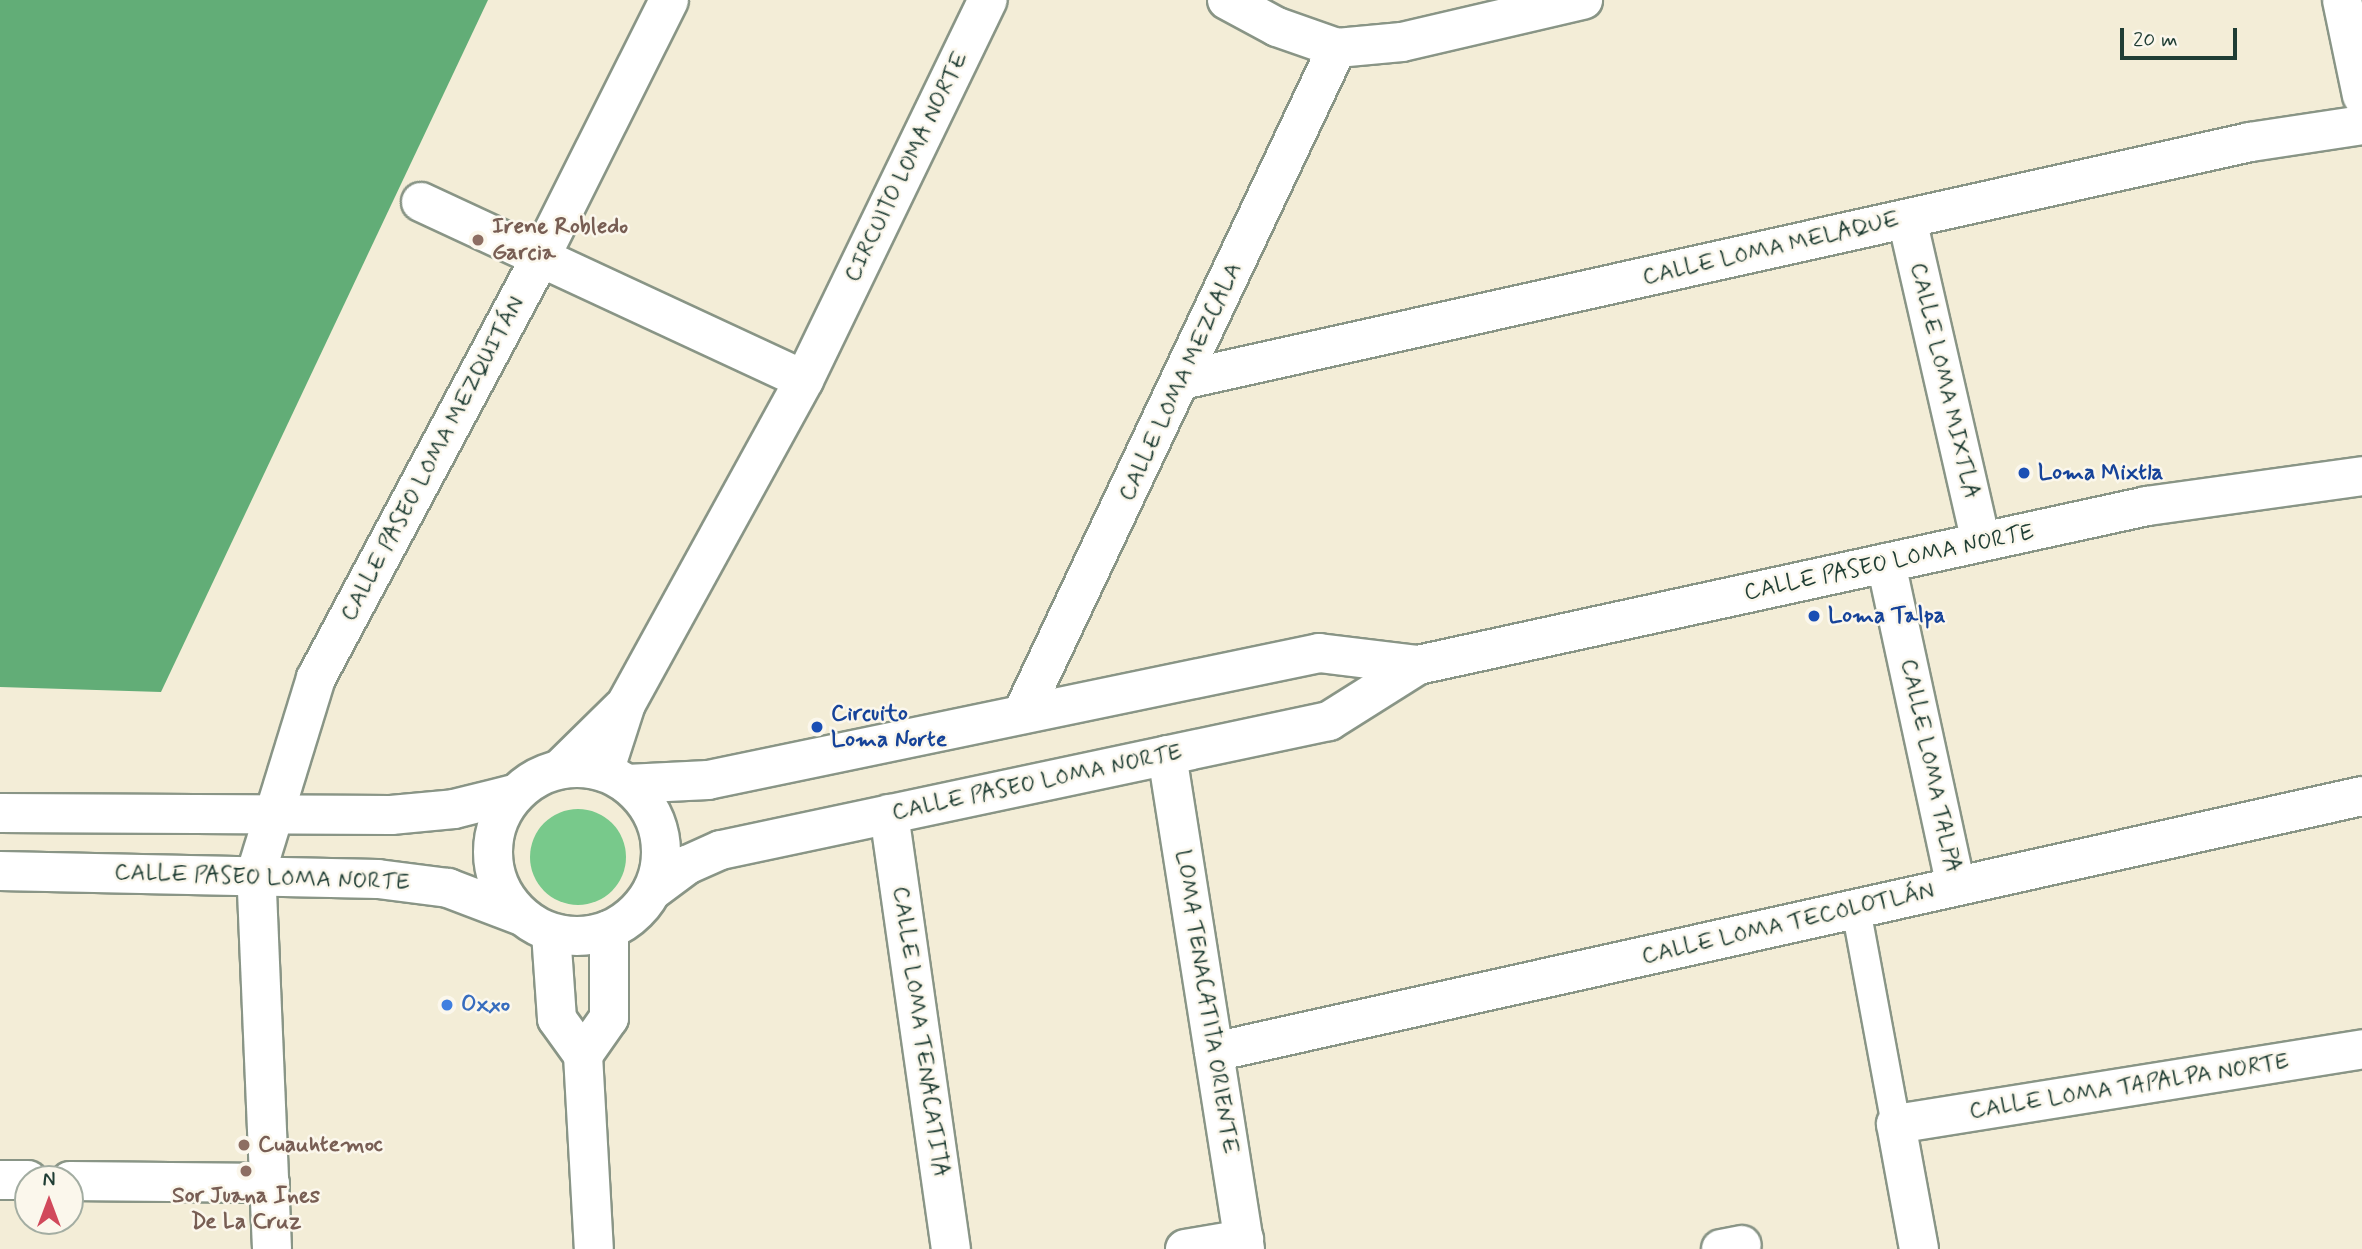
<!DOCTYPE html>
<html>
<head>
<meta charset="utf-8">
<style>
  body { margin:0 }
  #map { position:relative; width:2362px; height:1249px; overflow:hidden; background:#f3edd7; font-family:Mynerve,sans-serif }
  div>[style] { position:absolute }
  .green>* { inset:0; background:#78c98b }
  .round { border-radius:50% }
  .forest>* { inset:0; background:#62ad77 }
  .roads { filter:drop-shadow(2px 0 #899586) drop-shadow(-2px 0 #899586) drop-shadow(0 2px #899586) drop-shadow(0 -2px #899586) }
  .pedestrian>* { height:28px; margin:-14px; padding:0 14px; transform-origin:14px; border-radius:14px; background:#fff }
  .minor>* { height:38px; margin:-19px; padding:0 19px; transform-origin:19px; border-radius:19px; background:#fff }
  .tertiary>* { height:38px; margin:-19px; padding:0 19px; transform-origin:19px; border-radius:19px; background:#fff }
  .tertiary>.ring { margin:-19px; padding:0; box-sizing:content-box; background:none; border:38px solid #fff; border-radius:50% }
  .dots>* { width:19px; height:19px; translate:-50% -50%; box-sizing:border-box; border:4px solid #fbf7ec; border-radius:50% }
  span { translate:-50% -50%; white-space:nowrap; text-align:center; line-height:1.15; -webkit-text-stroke:5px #fbf7ec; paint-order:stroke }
  .street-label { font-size:23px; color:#1f3d34 }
  .education-label { font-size:23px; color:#785e54; font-weight:700 }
  .left { translate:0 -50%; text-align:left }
  .transit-label { font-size:23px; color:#164399; font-weight:700 }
  .shop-label { font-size:23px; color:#366cbe; font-weight:700 }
  .north { position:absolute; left:14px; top:1165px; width:70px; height:70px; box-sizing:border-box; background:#fbf7ec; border:2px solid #a3ada2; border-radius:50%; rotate:0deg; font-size:19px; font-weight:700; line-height:28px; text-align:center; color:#1f3d34 }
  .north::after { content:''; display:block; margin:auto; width:24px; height:32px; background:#d1495b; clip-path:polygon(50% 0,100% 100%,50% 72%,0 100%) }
  .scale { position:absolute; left:2120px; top:28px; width:117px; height:32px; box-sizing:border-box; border:4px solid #1f3d34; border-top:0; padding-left:9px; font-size:21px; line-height:24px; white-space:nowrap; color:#1f3d34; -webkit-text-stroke:5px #fbf7ec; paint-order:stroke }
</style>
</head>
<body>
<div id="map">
  <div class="green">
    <div class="round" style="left:530px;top:809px;width:96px;height:96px"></div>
  </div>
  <div class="forest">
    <div style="clip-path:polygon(0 0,488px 0,161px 692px,0 687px)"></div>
  </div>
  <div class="roads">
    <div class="pedestrian">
      <div style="left:1856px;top:909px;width:219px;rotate:79.5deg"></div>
    </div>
    <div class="minor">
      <div style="left:1227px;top:0;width:57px;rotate:28.4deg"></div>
      <div style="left:1277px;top:27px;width:64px;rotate:19.3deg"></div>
      <div style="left:1337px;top:48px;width:65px;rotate:-5.3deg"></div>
      <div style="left:1402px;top:42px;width:186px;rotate:-13.1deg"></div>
      <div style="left:2342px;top:0;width:98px;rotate:78.2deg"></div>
      <div style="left:421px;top:202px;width:422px;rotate:24.9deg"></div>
      <div style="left:1907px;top:219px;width:331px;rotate:77.1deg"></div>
      <div style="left:1182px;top:380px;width:1094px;rotate:-12.56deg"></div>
      <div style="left:2250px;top:142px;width:113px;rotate:-8.6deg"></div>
      <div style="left:1886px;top:563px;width:330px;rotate:77.8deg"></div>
      <div style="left:1022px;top:714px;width:737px;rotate:-64.69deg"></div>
      <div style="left:1167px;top:755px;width:500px;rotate:81.03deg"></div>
      <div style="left:560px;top:769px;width:87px;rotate:-44.5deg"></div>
      <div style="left:604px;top:772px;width:71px;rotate:-72.1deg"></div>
      <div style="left:626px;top:704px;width:370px;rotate:-61.2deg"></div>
      <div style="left:804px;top:380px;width:422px;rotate:-64.2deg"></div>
      <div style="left:889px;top:814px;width:439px;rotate:81.9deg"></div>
      <div style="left:551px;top:933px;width:86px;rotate:86deg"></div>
      <div style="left:557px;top:1019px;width:44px;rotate:54.2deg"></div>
      <div style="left:583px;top:1055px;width:194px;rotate:86.8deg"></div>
      <div style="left:1214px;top:1052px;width:1176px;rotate:-12.57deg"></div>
      <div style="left:583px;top:1055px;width:45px;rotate:-54.9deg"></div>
      <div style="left:609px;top:1018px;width:88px;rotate:-90deg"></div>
      <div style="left:0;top:1180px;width:28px"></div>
      <div style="left:70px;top:1181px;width:200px;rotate:0.6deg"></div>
      <div style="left:272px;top:1249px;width:376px;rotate:-92.4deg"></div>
      <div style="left:256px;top:873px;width:204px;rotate:-72.9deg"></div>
      <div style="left:316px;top:678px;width:476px;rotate:-61.9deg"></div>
      <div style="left:540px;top:258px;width:288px;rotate:-63.4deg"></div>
      <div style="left:1185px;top:1249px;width:60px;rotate:-9.6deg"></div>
      <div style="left:1721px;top:1249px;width:21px;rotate:-11deg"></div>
      <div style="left:1919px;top:1249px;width:127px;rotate:-100.4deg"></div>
      <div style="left:1896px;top:1124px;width:472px;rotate:-9.1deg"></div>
    </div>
    <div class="tertiary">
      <div class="ring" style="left:493px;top:768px;width:130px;height:130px"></div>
      <div style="left:627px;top:784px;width:81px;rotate:-2.8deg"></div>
      <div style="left:708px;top:780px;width:624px;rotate:-11.74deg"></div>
      <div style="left:1319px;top:653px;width:100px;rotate:6.9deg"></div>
      <div style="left:1418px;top:665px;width:746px;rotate:-12.3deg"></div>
      <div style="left:2147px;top:506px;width:217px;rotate:-7.9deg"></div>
      <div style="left:0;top:813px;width:391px;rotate:0.3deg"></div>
      <div style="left:391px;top:815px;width:63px;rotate:-5.4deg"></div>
      <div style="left:454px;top:809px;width:62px;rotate:-14deg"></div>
      <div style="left:0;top:871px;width:378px;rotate:1.2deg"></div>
      <div style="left:378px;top:879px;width:71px;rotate:7.3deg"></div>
      <div style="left:448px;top:888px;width:76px;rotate:20.8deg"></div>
      <div style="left:652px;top:891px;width:44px;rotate:-36.6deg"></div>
      <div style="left:687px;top:865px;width:37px;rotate:-24deg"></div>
      <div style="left:721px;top:850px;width:622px;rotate:-11.98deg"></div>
      <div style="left:1329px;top:721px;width:105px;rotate:-32.2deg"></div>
    </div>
  </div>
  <div class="dots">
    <div style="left:478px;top:240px;background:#8d6e63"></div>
    <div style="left:2024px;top:473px;background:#1a4fb4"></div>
    <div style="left:1814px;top:616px;background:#1a4fb4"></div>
    <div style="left:817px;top:727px;background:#1a4fb4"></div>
    <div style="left:447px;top:1005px;background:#3f7fe0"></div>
    <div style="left:244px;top:1145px;background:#8d6e63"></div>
    <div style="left:246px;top:1171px;background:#8d6e63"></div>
  </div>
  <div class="street-label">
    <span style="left:907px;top:167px;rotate:-64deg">CIRCUITO LOMA NORTE</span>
    <span style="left:1771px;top:249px;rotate:-13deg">CALLE LOMA MELAQUE</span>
    <span style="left:1944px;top:381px;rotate:77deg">CALLE LOMA MIXTLA</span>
    <span style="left:1181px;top:382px;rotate:-65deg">CALLE LOMA MEZCALA</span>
    <span style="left:433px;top:459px;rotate:-62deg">CALLE PASEO LOMA MEZQUITÁN</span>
    <span style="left:1889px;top:563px;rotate:-12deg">CALLE PASEO LOMA NORTE</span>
    <span style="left:1930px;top:766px;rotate:78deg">CALLE LOMA TALPA</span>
    <span style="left:1037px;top:783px;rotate:-12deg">CALLE PASEO LOMA NORTE</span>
    <span style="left:262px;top:878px;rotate:2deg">CALLE PASEO LOMA NORTE</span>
    <span style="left:1788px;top:924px;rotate:-13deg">CALLE LOMA TECOLOTLÁN</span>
    <span style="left:1206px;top:1002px;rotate:81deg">LOMA TENACATITA ORIENTE</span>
    <span style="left:920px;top:1032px;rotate:82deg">CALLE LOMA TENACATITA</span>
    <span style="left:2129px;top:1087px;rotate:-9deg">CALLE LOMA TAPALPA NORTE</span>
  </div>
  <div class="education-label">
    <span class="left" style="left:492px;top:240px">Irene Robledo<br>Garcia</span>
    <span class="left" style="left:258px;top:1145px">Cuauhtemoc</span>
    <span style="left:246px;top:1209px">Sor Juana Ines<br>De La Cruz</span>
  </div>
  <div class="transit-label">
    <span class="left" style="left:2038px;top:473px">Loma Mixtla</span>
    <span class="left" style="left:1828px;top:616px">Loma Talpa</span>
    <span class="left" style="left:831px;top:727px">Circuito<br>Loma Norte</span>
  </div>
  <div class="shop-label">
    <span class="left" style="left:461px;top:1005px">Oxxo</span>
  </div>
  <div class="north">N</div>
  <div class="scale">20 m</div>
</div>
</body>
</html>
